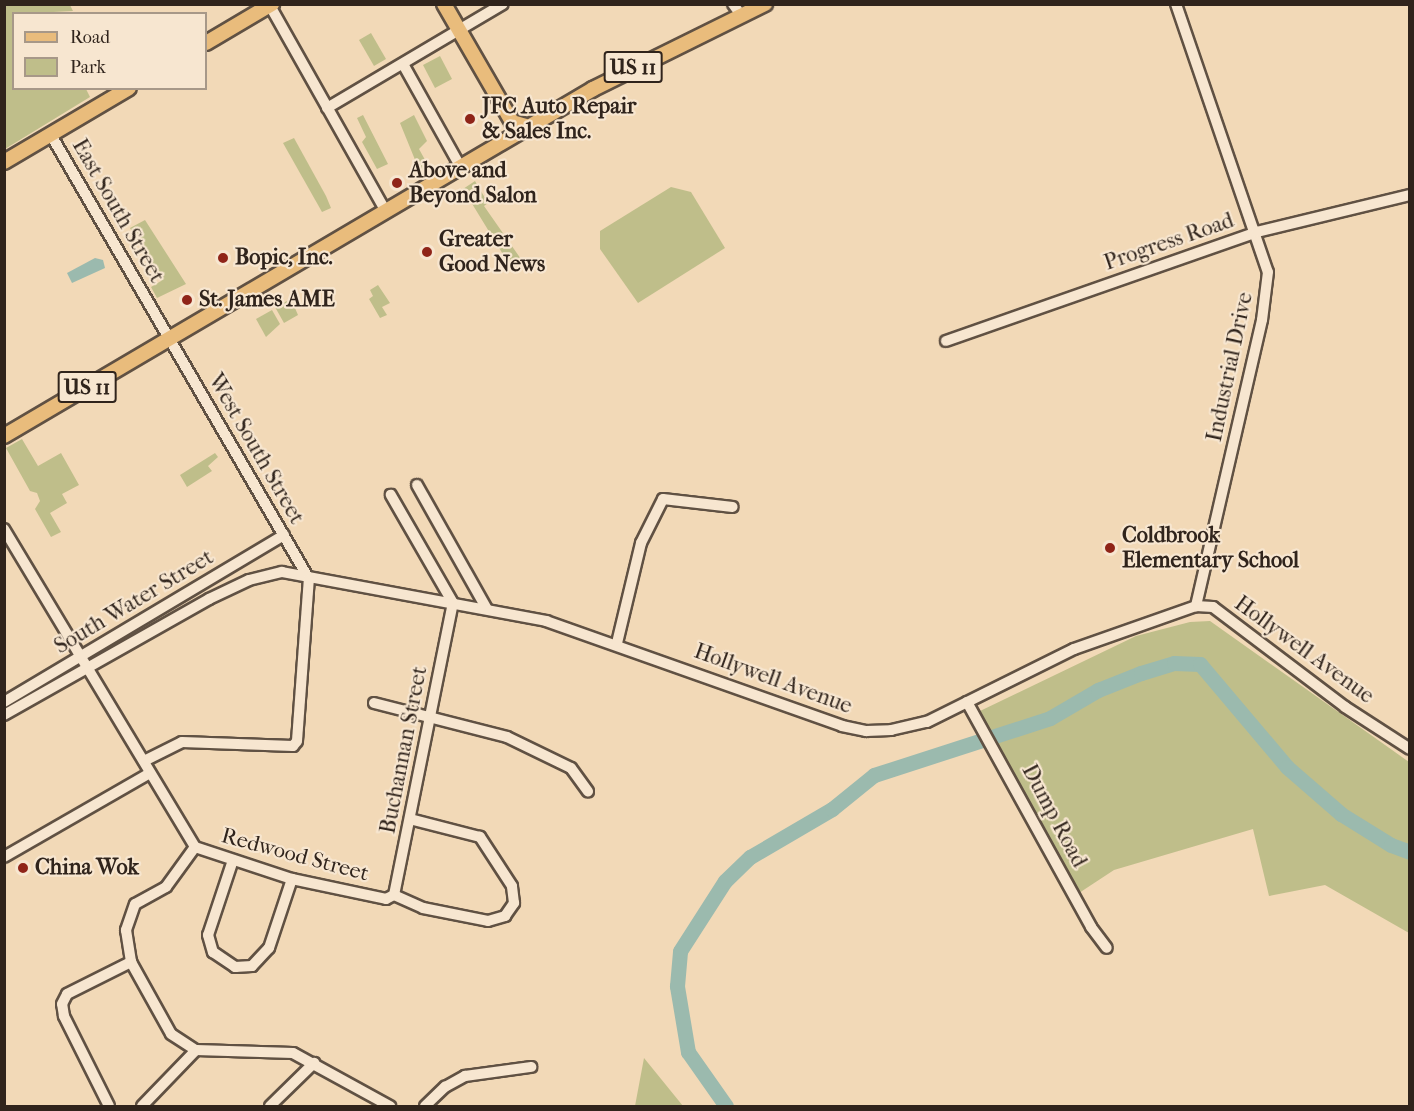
<!DOCTYPE html>
<html>
<head>
<meta charset="utf-8">
<style>
  body { margin:0 }
  #map { position:relative; width:1414px; height:1111px; overflow:hidden; background:#f2d9b7; font-family:"IM FELL French Canon",serif }
  div>[style] { position:absolute }
  .green>* { inset:0; background:#bfbe8a }
  .water>* { inset:0; background:#9bbaae }
  .river>* { height:15px; margin:-7.5px; padding:0 7.5px; transform-origin:7.5px; border-radius:7.5px; background:#9bbaae }
  .roads { filter:drop-shadow(2px 0 #605143) drop-shadow(-2px 0 #605143) drop-shadow(0 2px #605143) drop-shadow(0 -2px #605143) }
  .minor>* { height:10px; margin:-5px; padding:0 5px; transform-origin:5px; border-radius:5px; background:#f7e6d0 }
  .major>* { height:14px; margin:-7px; padding:0 7px; transform-origin:7px; border-radius:7px; background:#e9bc7c }
  .dots>* { width:16px; height:16px; translate:-50% -50%; box-sizing:border-box; border:3px solid #f7e6d0; border-radius:50% }
  span { translate:-50% -50%; white-space:nowrap; text-align:center; line-height:1.15; -webkit-text-stroke:4.5px #f7e6d0; paint-order:stroke }
  .shield-label span { padding:2px 4px; background:#f7e6d0; border:2px solid; border-radius:4px; -webkit-text-stroke-width:0 }
  .shield-label { font-size:21px; color:#30241c; font-weight:700 }
  .poi-label { font-size:22px; color:#30241c; font-weight:700 }
  .left { translate:0 -50%; text-align:left }
  .street-label { font-size:22px; color:#30241c }
  .frame { position:absolute; inset:0; border:6px solid #30241c; pointer-events:none }
  .legend { position:absolute; left:12px; top:12px; width:195px; height:78px; box-sizing:border-box; background:#f7e6d0; border:2px solid #a79888; margin:0; padding:8px 10px; list-style:none; font-size:18px; color:#30241c }
  .legend li { display:flex; align-items:center; gap:12px; height:30px }
  .legend b { width:30px; border:2px solid #a79888 }
</style>
</head>
<body>
<div id="map">
  <div class="green">
    <div style="clip-path:polygon(5px 4px,70px 5px,73px 11px,14px 14px,14px 88px,86px 89px,90px 97px,5px 149px)"></div>
    <div style="clip-path:polygon(371px 33px,386px 59px,374px 66px,359px 40px)"></div>
    <div style="clip-path:polygon(440px 56px,452px 79px,435px 88px,423px 65px)"></div>
    <div style="clip-path:polygon(363px 115px,388px 164px,377px 169px,362px 142px,366px 137px,357px 118px)"></div>
    <div style="clip-path:polygon(414px 115px,427px 141px,419px 149px,429px 167px,420px 172px,400px 123px)"></div>
    <div style="clip-path:polygon(294px 138px,326px 196px,331px 208px,322px 212px,283px 143px)"></div>
    <div style="clip-path:polygon(475px 181px,488px 203px,484px 206px,523px 262px,512px 269px,463px 189px)"></div>
    <div style="clip-path:polygon(671px 187px,691px 192px,725px 248px,638px 303px,600px 249px,600px 231px)"></div>
    <div style="clip-path:polygon(145px 220px,186px 284px,157px 298px,151px 287px,161px 281px,130px 228px)"></div>
    <div style="clip-path:polygon(378px 285px,390px 303px,382px 307px,387px 315px,380px 318px,369px 299px,373px 296px,370px 290px)"></div>
    <div style="clip-path:polygon(291px 299px,298px 315px,284px 323px,275px 307px)"></div>
    <div style="clip-path:polygon(272px 310px,280px 324px,266px 337px,256px 319px)"></div>
    <div style="clip-path:polygon(22px 439px,38px 466px,61px 453px,79px 485px,62px 494px,67px 503px,50px 513px,61px 532px,51px 537px,35px 509px,40px 501px,37px 493px,30px 491px,6px 448px)"></div>
    <div style="clip-path:polygon(215px 453px,218px 457px,208px 466px,212px 471px,187px 487px,180px 475px)"></div>
    <div style="clip-path:polygon(1210px 621px,1409px 762px,1409px 933px,1325px 885px,1269px 896px,1253px 829px,1114px 870px,1079px 893px,980px 711px,1136px 636px,1190px 622px)"></div>
    <div style="clip-path:polygon(644px 1058px,683px 1106px,635px 1106px)"></div>
  </div>
  <div class="water">
    <div style="clip-path:polygon(95px 258px,103px 260px,105px 268px,72px 283px,67px 273px)"></div>
  </div>
  <div class="river">
    <div style="left:726px;top:1106px;width:66px;rotate:-125.1deg"></div>
    <div style="left:688px;top:1052px;width:67px;rotate:-99.5deg"></div>
    <div style="left:677px;top:986px;width:35px;rotate:-85deg"></div>
    <div style="left:680px;top:951px;width:83px;rotate:-57.3deg"></div>
    <div style="left:725px;top:881px;width:35px;rotate:-44deg"></div>
    <div style="left:750px;top:857px;width:95px;rotate:-30.3deg"></div>
    <div style="left:832px;top:809px;width:54px;rotate:-39deg"></div>
    <div style="left:874px;top:775px;width:185px;rotate:-17.9deg"></div>
    <div style="left:1050px;top:718px;width:56px;rotate:-30.3deg"></div>
    <div style="left:1098px;top:690px;width:46px;rotate:-21.6deg"></div>
    <div style="left:1141px;top:673px;width:34px;rotate:-17deg"></div>
    <div style="left:1174px;top:663px;width:26px;rotate:2deg"></div>
    <div style="left:1200px;top:664px;width:135px;rotate:49.8deg"></div>
    <div style="left:1287px;top:767px;width:72px;rotate:41deg"></div>
    <div style="left:1341px;top:814px;width:59px;rotate:31.8deg"></div>
    <div style="left:1391px;top:845px;width:20px;rotate:20deg"></div>
  </div>
  <div class="roads">
    <div class="minor">
      <div style="left:269px;top:4px;width:236px;rotate:60.6deg"></div>
      <div style="left:733px;top:4px;width:14px;rotate:54deg"></div>
      <div style="left:1176px;top:4px;width:283px;rotate:71.1deg"></div>
      <div style="left:1268px;top:272px;width:48px;rotate:97.1deg"></div>
      <div style="left:1262px;top:320px;width:294px;rotate:103deg"></div>
      <div style="left:403px;top:64px;width:117px;rotate:60.8deg"></div>
      <div style="left:327px;top:108px;width:204px;rotate:-30.6deg"></div>
      <div style="left:51px;top:135px;width:514px;rotate:59.84deg"></div>
      <div style="left:946px;top:341px;width:330px;rotate:-19.3deg"></div>
      <div style="left:1257px;top:232px;width:157px;rotate:-13.6deg"></div>
      <div style="left:417px;top:485px;width:142px;rotate:60.6deg"></div>
      <div style="left:4px;top:529px;width:371px;rotate:59deg"></div>
      <div style="left:617px;top:643px;width:103px;rotate:-76.5deg"></div>
      <div style="left:641px;top:543px;width:49px;rotate:-63.4deg"></div>
      <div style="left:663px;top:499px;width:70px;rotate:6.5deg"></div>
      <div style="left:4px;top:702px;width:326px;rotate:-30.8deg"></div>
      <div style="left:967px;top:702px;width:257px;rotate:61.1deg"></div>
      <div style="left:1091px;top:927px;width:26px;rotate:53deg"></div>
      <div style="left:374px;top:703px;width:137px;rotate:14.3deg"></div>
      <div style="left:507px;top:737px;width:71px;rotate:25.8deg"></div>
      <div style="left:571px;top:768px;width:29px;rotate:54deg"></div>
      <div style="left:4px;top:715px;width:236px;rotate:-29.5deg"></div>
      <div style="left:209px;top:599px;width:44px;rotate:-25.4deg"></div>
      <div style="left:249px;top:580px;width:34px;rotate:-14deg"></div>
      <div style="left:282px;top:572px;width:269px;rotate:10.5deg"></div>
      <div style="left:546px;top:621px;width:314px;rotate:19.5deg"></div>
      <div style="left:842px;top:726px;width:25px;rotate:12deg"></div>
      <div style="left:866px;top:731px;width:25px;rotate:-2deg"></div>
      <div style="left:891px;top:730px;width:37px;rotate:-13deg"></div>
      <div style="left:927px;top:722px;width:164px;rotate:-26.4deg"></div>
      <div style="left:1074px;top:649px;width:129px;rotate:-19.4deg"></div>
      <div style="left:1196px;top:606px;width:17px;rotate:3deg"></div>
      <div style="left:1213px;top:607px;width:166px;rotate:37.1deg"></div>
      <div style="left:1345px;top:707px;width:77px;rotate:32.9deg"></div>
      <div style="left:144px;top:761px;width:42px;rotate:-26.6deg"></div>
      <div style="left:182px;top:742px;width:111px;rotate:2.1deg"></div>
      <div style="left:293px;top:746px;width:6px;rotate:-51deg"></div>
      <div style="left:297px;top:741px;width:162px;rotate:-85.8deg"></div>
      <div style="left:195px;top:847px;width:102px;rotate:18.3deg"></div>
      <div style="left:292px;top:879px;width:96px;rotate:12deg"></div>
      <div style="left:386px;top:899px;width:9px;rotate:-27deg"></div>
      <div style="left:394px;top:895px;width:298px;rotate:-78.6deg"></div>
      <div style="left:453px;top:603px;width:125px;rotate:-119.9deg"></div>
      <div style="left:195px;top:847px;width:49px;rotate:125.9deg"></div>
      <div style="left:166px;top:887px;width:35px;rotate:151deg"></div>
      <div style="left:135px;top:904px;width:28px;rotate:109deg"></div>
      <div style="left:126px;top:930px;width:32px;rotate:81deg"></div>
      <div style="left:131px;top:962px;width:82px;rotate:60.9deg"></div>
      <div style="left:171px;top:1034px;width:30px;rotate:33deg"></div>
      <div style="left:196px;top:1050px;width:97px;rotate:1.8deg"></div>
      <div style="left:293px;top:1053px;width:111px;rotate:28.7deg"></div>
      <div style="left:4px;top:857px;width:168px;rotate:-29.9deg"></div>
      <div style="left:233px;top:860px;width:79px;rotate:108.4deg"></div>
      <div style="left:208px;top:935px;width:18px;rotate:74deg"></div>
      <div style="left:213px;top:952px;width:27px;rotate:34deg"></div>
      <div style="left:235px;top:967px;width:17px;rotate:-3deg"></div>
      <div style="left:252px;top:966px;width:25px;rotate:-47deg"></div>
      <div style="left:269px;top:948px;width:73px;rotate:-71.6deg"></div>
      <div style="left:394px;top:895px;width:32px;rotate:24deg"></div>
      <div style="left:423px;top:908px;width:66px;rotate:11.3deg"></div>
      <div style="left:488px;top:921px;width:18px;rotate:-16deg"></div>
      <div style="left:505px;top:916px;width:16px;rotate:-55deg"></div>
      <div style="left:514px;top:903px;width:17px;rotate:-97deg"></div>
      <div style="left:512px;top:886px;width:59px;rotate:-123.1deg"></div>
      <div style="left:480px;top:837px;width:72px;rotate:-165.6deg"></div>
      <div style="left:109px;top:1106px;width:101px;rotate:-116.6deg"></div>
      <div style="left:64px;top:1016px;width:12px;rotate:-99deg"></div>
      <div style="left:62px;top:1004px;width:11px;rotate:-63deg"></div>
      <div style="left:67px;top:994px;width:72px;rotate:-26.6deg"></div>
      <div style="left:142px;top:1106px;width:78px;rotate:-46deg"></div>
      <div style="left:270px;top:1106px;width:62px;rotate:-44.3deg"></div>
      <div style="left:425px;top:1106px;width:28px;rotate:-44deg"></div>
      <div style="left:445px;top:1087px;width:23px;rotate:-29deg"></div>
      <div style="left:465px;top:1076px;width:67px;rotate:-7.8deg"></div>
    </div>
    <div class="major">
      <div style="left:444px;top:4px;width:136px;rotate:60deg"></div>
      <div style="left:512px;top:122px;width:19px;rotate:16deg"></div>
      <div style="left:206px;top:43px;width:77px;rotate:-30.6deg"></div>
      <div style="left:4px;top:162px;width:145px;rotate:-30.6deg"></div>
      <div style="left:4px;top:436px;width:684px;rotate:-30.5deg"></div>
      <div style="left:593px;top:89px;width:192px;rotate:-26.3deg"></div>
    </div>
  </div>
  <div class="dots">
    <div style="left:470px;top:119px;background:#8f2418"></div>
    <div style="left:397px;top:183px;background:#8f2418"></div>
    <div style="left:427px;top:252px;background:#8f2418"></div>
    <div style="left:223px;top:258px;background:#8f2418"></div>
    <div style="left:187px;top:300px;background:#8f2418"></div>
    <div style="left:1110px;top:548px;background:#8f2418"></div>
    <div style="left:23px;top:868px;background:#8f2418"></div>
  </div>
  <div class="shield-label">
    <span style="left:633px;top:67px">US 11</span>
    <span style="left:87px;top:387px">US 11</span>
  </div>
  <div class="poi-label">
    <span class="left" style="left:482px;top:119px">JFC Auto Repair<br>&amp; Sales Inc.</span>
    <span class="left" style="left:409px;top:183px">Above and<br>Beyond Salon</span>
    <span class="left" style="left:439px;top:252px">Greater<br>Good News</span>
    <span class="left" style="left:235px;top:258px">Bopic, Inc.</span>
    <span class="left" style="left:199px;top:300px">St. James AME</span>
    <span class="left" style="left:1122px;top:548px">Coldbrook<br>Elementary School</span>
    <span class="left" style="left:35px;top:868px">China Wok</span>
  </div>
  <div class="street-label">
    <span style="left:118px;top:211px;rotate:60deg">East South Street</span>
    <span style="left:1169px;top:242px;rotate:-19deg">Progress Road</span>
    <span style="left:1230px;top:367px;rotate:-78deg">Industrial Drive</span>
    <span style="left:256px;top:449px;rotate:60deg">West South Street</span>
    <span style="left:134px;top:602px;rotate:-31deg">South Water Street</span>
    <span style="left:1304px;top:650px;rotate:36deg">Hollywell Avenue</span>
    <span style="left:773px;top:679px;rotate:20deg">Hollywell Avenue</span>
    <span style="left:404px;top:750px;rotate:-79deg">Buchannan Street</span>
    <span style="left:1054px;top:816px;rotate:62deg">Dump Road</span>
    <span style="left:295px;top:855px;rotate:15deg">Redwood Street</span>
  </div>
  <div class="frame"></div>
  <ul class="legend">
  <li><b style="height:8px;background:#e9bc7c"></b>Road</li>
  <li><b style="height:16px;background:#bfbe8a"></b>Park</li>
  </ul>
</div>
</body>
</html>
